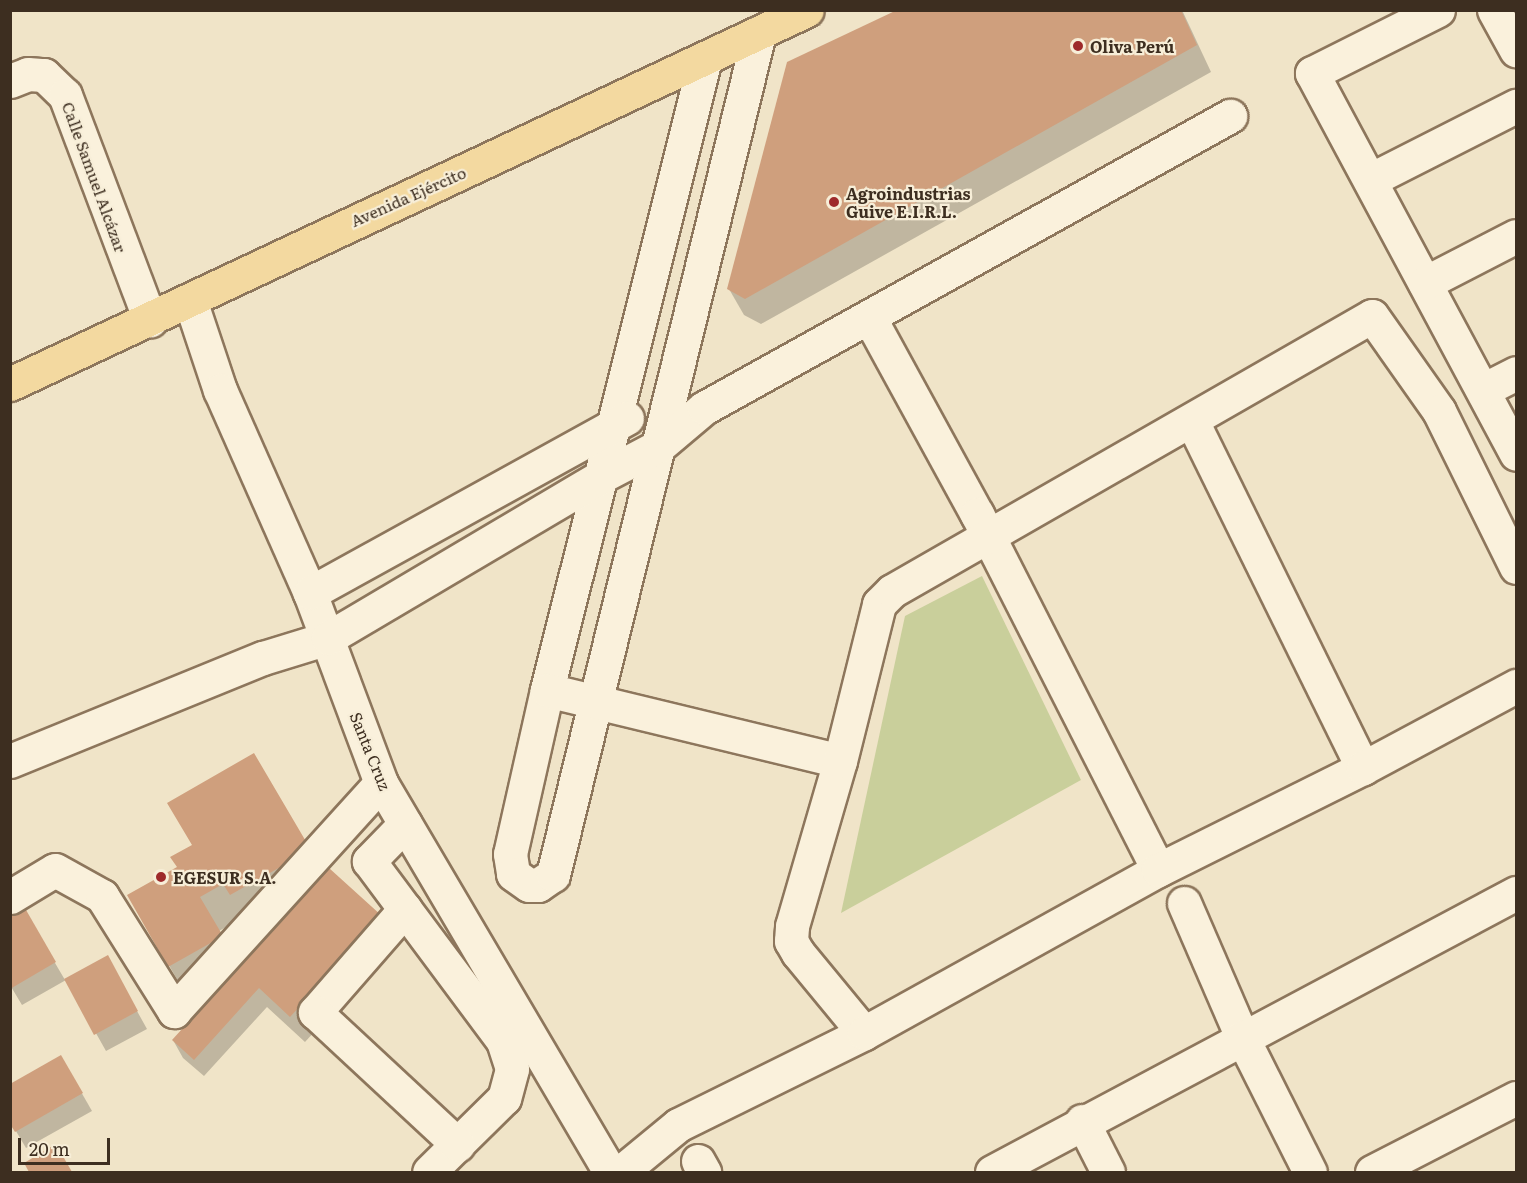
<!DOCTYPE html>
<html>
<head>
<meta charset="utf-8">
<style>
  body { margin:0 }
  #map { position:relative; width:1527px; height:1183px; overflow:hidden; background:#f0e4c8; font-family:Literata,serif }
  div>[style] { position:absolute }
  .green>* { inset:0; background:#c9cf9b }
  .shadow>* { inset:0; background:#0003 }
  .building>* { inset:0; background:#cf9f7d }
  .roads { filter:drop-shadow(2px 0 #8d765c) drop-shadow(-2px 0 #8d765c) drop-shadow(0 2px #8d765c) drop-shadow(0 -2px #8d765c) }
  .minor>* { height:33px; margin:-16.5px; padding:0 16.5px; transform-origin:16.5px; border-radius:16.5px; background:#faf1dc }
  .major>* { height:33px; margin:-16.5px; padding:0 16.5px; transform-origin:16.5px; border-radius:16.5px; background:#f3d9a0 }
  .dots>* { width:16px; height:16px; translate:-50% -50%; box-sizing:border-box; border:3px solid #f7eed8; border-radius:50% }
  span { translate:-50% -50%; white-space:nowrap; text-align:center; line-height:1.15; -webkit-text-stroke:4.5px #f7eed8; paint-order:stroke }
  .poi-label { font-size:16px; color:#3d2e20; font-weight:700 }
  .left { translate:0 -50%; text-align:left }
  .street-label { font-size:16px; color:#3d2e20 }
  .frame { position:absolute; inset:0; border:12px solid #3d2e20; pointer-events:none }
  .scale { position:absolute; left:18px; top:1138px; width:92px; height:27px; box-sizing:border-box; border:3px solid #3d2e20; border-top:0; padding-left:8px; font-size:18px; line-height:21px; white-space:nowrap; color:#3d2e20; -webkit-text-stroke:4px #f7eed8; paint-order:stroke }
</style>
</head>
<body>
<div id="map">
  <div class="green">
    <div style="clip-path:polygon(982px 576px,1081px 780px,841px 913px,905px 616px)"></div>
  </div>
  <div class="shadow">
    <div style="clip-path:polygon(900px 10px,1182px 10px,1211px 72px,761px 324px,744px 315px,729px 289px)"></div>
    <div style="clip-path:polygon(evenodd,254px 755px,324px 876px,396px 943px,305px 1042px,267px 1007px,204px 1076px,183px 1058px,173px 1040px,231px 976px,189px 1000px,129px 896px,179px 868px,254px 755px,300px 901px,240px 967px,219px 931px,244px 917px,251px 928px,300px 901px)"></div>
    <div style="clip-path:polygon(21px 905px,65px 980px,117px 975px,147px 1029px,106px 1051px,66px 980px,22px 1005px,10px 985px)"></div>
    <div style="clip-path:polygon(61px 1057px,92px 1111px,26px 1148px,10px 1121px)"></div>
    <div style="clip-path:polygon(55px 1146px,71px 1172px,31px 1172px,26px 1163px)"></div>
  </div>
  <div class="building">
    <div style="clip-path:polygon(897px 10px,1181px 10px,1197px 45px,745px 299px,727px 289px,787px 62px)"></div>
    <div style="clip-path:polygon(254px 753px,311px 850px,230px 895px,223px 884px,200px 897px,223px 936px,168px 967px,127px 895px,177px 867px,170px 857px,192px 845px,167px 803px)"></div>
    <div style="clip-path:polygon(329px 868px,382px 916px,290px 1017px,259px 988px,194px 1060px,172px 1040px)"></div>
    <div style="clip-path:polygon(22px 903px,56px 962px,10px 989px,10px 910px)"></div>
    <div style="clip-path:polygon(108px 955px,138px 1011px,94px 1035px,64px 979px)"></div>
    <div style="clip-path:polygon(61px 1055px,83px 1093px,15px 1132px,10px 1124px,10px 1084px)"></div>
    <div style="clip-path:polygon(56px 1144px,72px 1172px,29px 1172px,24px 1163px)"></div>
  </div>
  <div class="roads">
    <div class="minor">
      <div style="left:1438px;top:10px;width:141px;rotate:153.4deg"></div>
      <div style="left:1312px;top:73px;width:432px;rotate:61.8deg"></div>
      <div style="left:1494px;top:10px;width:46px;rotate:61.2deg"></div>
      <div style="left:705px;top:59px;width:650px;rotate:104.06deg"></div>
      <div style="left:547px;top:690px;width:168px;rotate:102.7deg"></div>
      <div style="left:510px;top:854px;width:20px;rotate:81deg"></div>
      <div style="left:513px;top:874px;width:19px;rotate:35deg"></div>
      <div style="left:529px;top:885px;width:9px"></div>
      <div style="left:538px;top:885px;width:18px;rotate:-34deg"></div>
      <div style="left:553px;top:875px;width:867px;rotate:-76.25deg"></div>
      <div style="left:10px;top:81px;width:19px;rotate:-21deg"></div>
      <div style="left:28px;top:74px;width:16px;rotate:4deg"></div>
      <div style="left:44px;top:75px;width:29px;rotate:44deg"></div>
      <div style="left:65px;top:95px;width:241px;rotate:69.3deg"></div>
      <div style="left:1370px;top:180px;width:164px;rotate:-26.9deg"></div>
      <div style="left:1425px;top:283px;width:102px;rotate:-27.3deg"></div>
      <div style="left:190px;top:300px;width:95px;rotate:71.6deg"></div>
      <div style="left:220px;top:390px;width:222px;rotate:66.1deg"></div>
      <div style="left:310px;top:593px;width:203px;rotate:69.5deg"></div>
      <div style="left:381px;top:783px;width:451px;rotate:59.5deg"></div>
      <div style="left:869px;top:317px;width:225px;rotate:61.3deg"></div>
      <div style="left:977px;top:514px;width:399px;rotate:63deg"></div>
      <div style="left:1483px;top:390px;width:37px;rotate:-27deg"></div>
      <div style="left:1192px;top:421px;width:387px;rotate:63.8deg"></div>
      <div style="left:310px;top:593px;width:362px;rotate:-28.9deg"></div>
      <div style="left:547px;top:690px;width:301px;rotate:13.6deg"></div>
      <div style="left:10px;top:761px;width:273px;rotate:-22.2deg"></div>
      <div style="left:263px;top:658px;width:68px;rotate:-17.1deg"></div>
      <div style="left:328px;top:638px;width:318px;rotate:-30.6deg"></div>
      <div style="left:602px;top:476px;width:64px;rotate:-27.8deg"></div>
      <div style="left:659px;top:446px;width:59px;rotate:-40.2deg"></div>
      <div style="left:704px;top:408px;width:602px;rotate:-29.04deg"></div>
      <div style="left:405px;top:824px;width:52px;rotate:134.2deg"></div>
      <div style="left:369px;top:861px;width:224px;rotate:53.3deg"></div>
      <div style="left:503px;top:1041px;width:29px;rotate:72deg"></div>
      <div style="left:512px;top:1069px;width:30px;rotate:105deg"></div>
      <div style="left:504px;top:1098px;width:105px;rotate:135.4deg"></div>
      <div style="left:10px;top:897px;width:52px;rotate:-31deg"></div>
      <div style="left:55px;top:870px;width:54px;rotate:29deg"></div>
      <div style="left:102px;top:896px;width:136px;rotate:57.9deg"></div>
      <div style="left:174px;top:1011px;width:308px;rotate:-47.8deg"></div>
      <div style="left:1184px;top:903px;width:146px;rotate:66.6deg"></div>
      <div style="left:1242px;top:1037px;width:151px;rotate:63.3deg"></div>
      <div style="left:405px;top:909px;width:137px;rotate:131.1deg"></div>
      <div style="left:315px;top:1012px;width:195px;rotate:42.9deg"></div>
      <div style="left:864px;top:1033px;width:104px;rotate:-129.5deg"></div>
      <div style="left:798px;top:953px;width:14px;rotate:-120deg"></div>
      <div style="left:791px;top:941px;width:15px;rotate:-86deg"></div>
      <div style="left:792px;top:926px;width:172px;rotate:-73.8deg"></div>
      <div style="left:840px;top:761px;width:162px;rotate:-76deg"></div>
      <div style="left:879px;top:604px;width:18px;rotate:-45deg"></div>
      <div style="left:892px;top:591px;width:553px;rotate:-29.81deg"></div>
      <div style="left:1372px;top:316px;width:116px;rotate:54.8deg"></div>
      <div style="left:1439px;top:411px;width:174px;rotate:63.7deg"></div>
      <div style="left:1082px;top:1121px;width:57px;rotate:63deg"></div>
      <div style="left:698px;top:1161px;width:13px;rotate:61deg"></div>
      <div style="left:621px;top:1172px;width:74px;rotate:-39.5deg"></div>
      <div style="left:678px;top:1125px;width:208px;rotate:-26.3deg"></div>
      <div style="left:864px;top:1033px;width:336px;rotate:-29deg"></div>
      <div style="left:1158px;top:870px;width:229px;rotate:-26.5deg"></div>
      <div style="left:1363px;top:768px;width:174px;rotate:-28.2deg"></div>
      <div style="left:992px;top:1172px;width:594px;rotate:-28.03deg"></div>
      <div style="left:1372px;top:1172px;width:162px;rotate:-27.2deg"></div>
    </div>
    <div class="major">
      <div style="left:10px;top:384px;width:880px;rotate:-25.14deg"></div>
    </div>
  </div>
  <div class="dots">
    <div style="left:1078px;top:46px;background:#9e2a2b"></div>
    <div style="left:834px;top:202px;background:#9e2a2b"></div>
    <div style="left:161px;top:877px;background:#9e2a2b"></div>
  </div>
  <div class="poi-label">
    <span class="left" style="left:1090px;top:46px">Oliva Perú</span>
    <span class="left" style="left:846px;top:202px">Agroindustrias<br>Guive E.I.R.L.</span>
    <span class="left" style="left:173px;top:877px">EGESUR S.A.</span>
  </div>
  <div class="street-label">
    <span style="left:95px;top:177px;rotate:70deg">Calle Samuel Alcázar</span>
    <span style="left:408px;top:196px;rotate:-24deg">Avenida Ejército</span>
    <span style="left:371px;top:751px;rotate:68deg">Santa Cruz</span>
  </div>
  <div class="frame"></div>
  <div class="scale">20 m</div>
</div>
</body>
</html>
